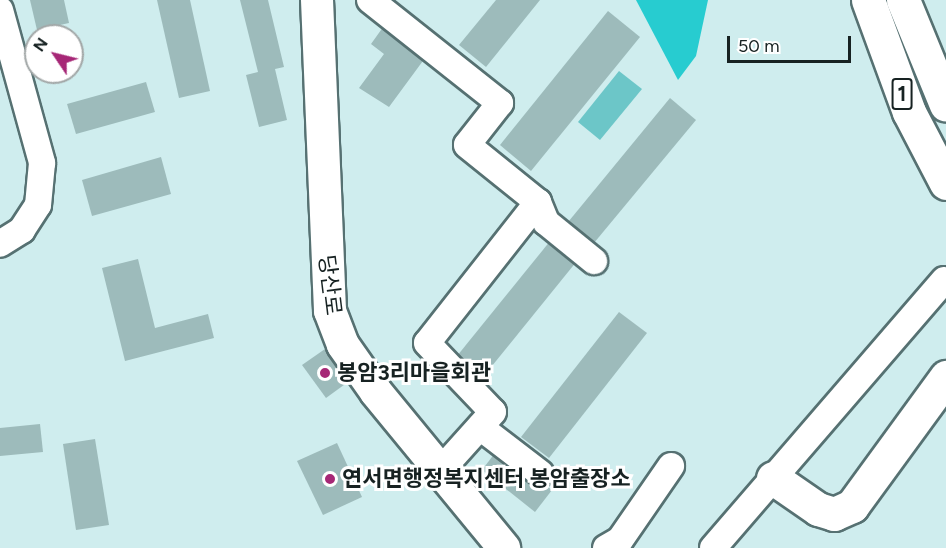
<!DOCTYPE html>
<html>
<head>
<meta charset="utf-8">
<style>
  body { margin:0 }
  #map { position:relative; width:946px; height:548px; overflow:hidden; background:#cfedee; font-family:Figtree,"Noto Sans KR",sans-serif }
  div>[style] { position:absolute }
  .green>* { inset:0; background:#6cc6c8 }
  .forest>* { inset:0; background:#27ccd0 }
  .building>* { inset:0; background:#9dbbbb }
  .roads { filter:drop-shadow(2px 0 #567172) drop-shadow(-2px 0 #567172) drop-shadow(0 2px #567172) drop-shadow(0 -2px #567172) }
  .minor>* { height:26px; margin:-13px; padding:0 13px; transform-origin:13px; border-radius:13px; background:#fff }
  .major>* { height:32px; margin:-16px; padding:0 16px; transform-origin:16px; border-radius:16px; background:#fff }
  .highway>* { height:33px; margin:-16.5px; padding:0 16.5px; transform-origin:16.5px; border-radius:16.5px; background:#fff }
  .dots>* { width:16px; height:16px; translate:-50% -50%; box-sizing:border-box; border:3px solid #fff; border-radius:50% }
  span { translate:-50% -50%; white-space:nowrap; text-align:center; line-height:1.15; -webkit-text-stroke:6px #fff; paint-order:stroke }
  .shield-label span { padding:2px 4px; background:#fff; border:2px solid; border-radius:4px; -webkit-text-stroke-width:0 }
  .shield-label { font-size:21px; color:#172222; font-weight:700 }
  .street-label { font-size:22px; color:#172222 }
  .poi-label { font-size:22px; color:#172222; font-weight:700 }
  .left { translate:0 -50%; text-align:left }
  .north { position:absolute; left:24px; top:24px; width:60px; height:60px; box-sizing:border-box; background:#fff; border:2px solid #a2a7a7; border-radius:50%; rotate:305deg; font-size:16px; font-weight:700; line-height:24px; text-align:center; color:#172222 }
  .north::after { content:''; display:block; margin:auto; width:21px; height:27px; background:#a62776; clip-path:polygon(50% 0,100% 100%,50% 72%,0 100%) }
  .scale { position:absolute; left:727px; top:36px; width:124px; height:27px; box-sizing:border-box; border:3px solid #172222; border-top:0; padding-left:8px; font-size:18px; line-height:21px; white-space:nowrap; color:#172222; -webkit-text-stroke:4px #fff; paint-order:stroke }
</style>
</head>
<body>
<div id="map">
  <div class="green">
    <div style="clip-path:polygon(619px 71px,642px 89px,600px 140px,578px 122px)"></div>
  </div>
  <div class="forest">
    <div style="clip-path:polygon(636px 0,708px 0,696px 56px,678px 80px)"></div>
  </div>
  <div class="building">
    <div style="clip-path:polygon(30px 0,64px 0,69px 23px,37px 30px)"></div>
    <div style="clip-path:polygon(157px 0,190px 0,210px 91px,179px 98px)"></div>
    <div style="clip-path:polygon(240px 0,268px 0,284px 67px,275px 69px,287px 120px,259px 127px,246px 75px,258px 72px)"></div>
    <div style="clip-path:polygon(496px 0,540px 0,486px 67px,459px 45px)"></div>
    <div style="clip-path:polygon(608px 11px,640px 37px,531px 171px,500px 145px)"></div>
    <div style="clip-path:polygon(386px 23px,428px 54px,389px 107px,359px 88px,384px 54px,371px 44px)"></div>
    <div style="clip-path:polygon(146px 82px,155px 112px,76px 134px,67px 104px)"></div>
    <div style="clip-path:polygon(670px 98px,696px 120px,589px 249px,564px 227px)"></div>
    <div style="clip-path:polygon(161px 157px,171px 194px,92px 216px,82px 180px)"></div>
    <div style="clip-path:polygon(555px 235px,581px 256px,483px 377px,457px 356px)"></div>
    <div style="clip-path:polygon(138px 259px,155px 328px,208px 314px,214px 338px,125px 361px,102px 268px)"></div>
    <div style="clip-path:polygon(619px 312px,647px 333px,549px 458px,521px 437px)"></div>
    <div style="clip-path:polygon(325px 349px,348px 382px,326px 398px,302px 365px)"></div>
    <div style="clip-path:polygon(40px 424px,43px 452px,0 456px,0 428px)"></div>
    <div style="clip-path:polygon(95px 439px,109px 525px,76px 530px,63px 444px)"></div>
    <div style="clip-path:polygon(337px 443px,362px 497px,323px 515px,297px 461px)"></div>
    <div style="clip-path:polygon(498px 449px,552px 490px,535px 512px,482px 470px)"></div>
  </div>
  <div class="roads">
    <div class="minor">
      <div style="left:370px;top:0;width:166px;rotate:38.4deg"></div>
      <div style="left:500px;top:103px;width:53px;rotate:128.2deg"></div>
      <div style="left:467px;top:145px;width:91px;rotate:38.8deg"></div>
      <div style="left:538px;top:202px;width:179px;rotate:128.2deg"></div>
      <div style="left:427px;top:343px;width:95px;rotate:46.3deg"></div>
      <div style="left:493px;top:412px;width:79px;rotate:131.9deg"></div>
      <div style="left:0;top:10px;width:159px;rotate:74.6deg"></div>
      <div style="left:42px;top:163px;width:42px;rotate:95.4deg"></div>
      <div style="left:38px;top:205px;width:30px;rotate:123deg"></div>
      <div style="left:22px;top:230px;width:26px;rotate:148deg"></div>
      <div style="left:538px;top:202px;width:22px;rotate:68deg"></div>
      <div style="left:546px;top:222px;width:62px;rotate:39.1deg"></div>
      <div style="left:480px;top:427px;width:76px;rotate:37.5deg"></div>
      <div style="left:606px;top:548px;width:16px;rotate:-30deg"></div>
      <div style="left:620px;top:540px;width:90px;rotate:-55.4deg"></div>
      <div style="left:713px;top:548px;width:354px;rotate:-49.2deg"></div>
    </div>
    <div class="major">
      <div style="left:317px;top:0;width:311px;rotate:87.6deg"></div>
      <div style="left:330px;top:311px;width:36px;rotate:69deg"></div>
      <div style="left:343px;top:345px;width:57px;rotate:54.9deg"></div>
      <div style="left:376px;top:392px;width:202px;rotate:50.6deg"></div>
    </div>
    <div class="highway">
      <div style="left:868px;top:0;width:119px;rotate:69.9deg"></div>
      <div style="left:909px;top:112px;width:80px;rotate:62.5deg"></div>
      <div style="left:903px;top:0;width:113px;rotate:67.7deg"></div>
      <div style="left:773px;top:478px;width:55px;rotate:34.6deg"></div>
      <div style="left:818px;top:509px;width:17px;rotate:17deg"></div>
      <div style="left:834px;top:514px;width:20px;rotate:-24deg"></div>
      <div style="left:852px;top:506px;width:160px;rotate:-53.9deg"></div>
    </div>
  </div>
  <div class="dots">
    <div style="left:325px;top:373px;background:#a62776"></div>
    <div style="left:330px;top:479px;background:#a62776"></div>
  </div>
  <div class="shield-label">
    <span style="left:902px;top:94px">1</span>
  </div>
  <div class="street-label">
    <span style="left:330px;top:285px;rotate:83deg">당산로</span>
  </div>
  <div class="poi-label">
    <span class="left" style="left:337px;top:373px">봉암3리마을회관</span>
    <span class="left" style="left:342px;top:479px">연서면행정복지센터 봉암출장소</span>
  </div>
  <div class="north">N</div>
  <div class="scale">50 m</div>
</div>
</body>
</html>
